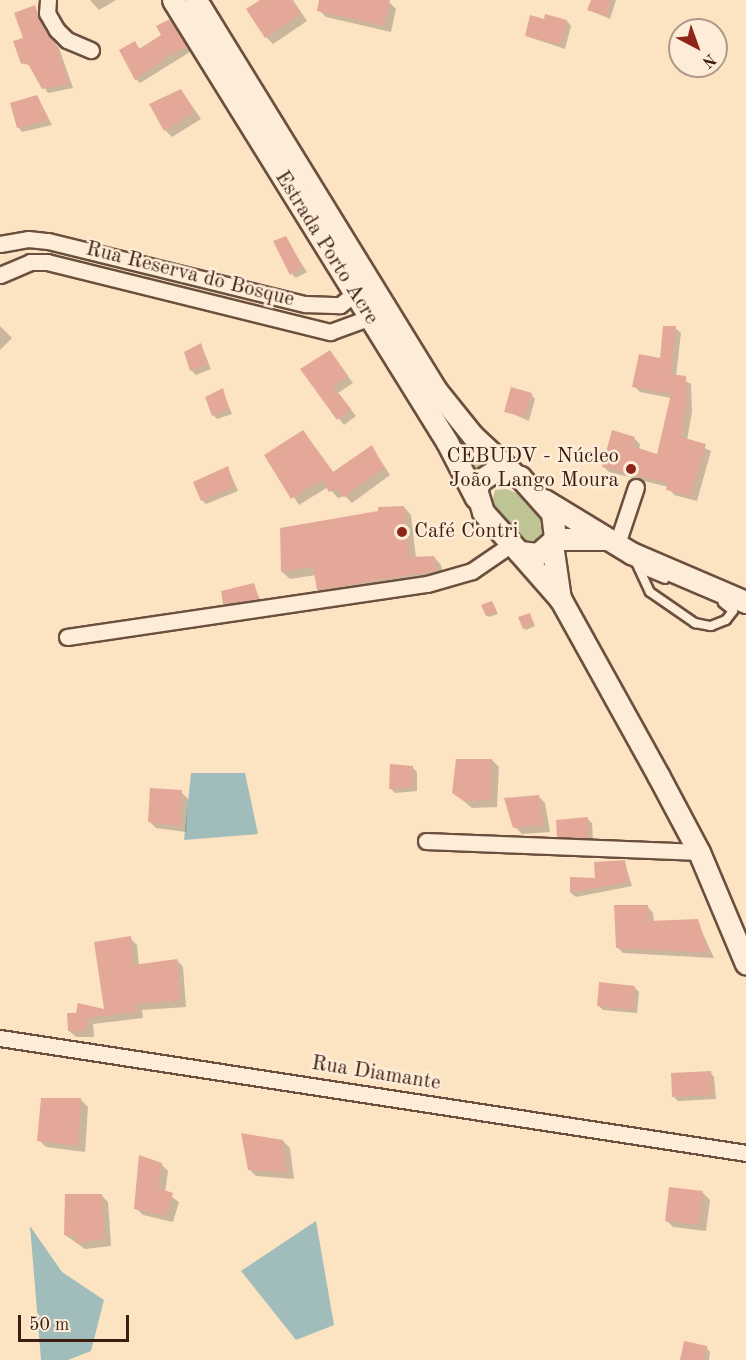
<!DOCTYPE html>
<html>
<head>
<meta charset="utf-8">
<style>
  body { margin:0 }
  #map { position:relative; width:746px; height:1360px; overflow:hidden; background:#fce4c3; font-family:"Old Standard TT",serif }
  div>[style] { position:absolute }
  .green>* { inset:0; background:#bec494 }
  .water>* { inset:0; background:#a1bdbb }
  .shadow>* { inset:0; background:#0003 }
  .building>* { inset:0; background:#e4a898 }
  .roads { filter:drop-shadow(2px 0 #6c4f3e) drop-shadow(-2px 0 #6c4f3e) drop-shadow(0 2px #6c4f3e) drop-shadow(0 -2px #6c4f3e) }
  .lane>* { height:8px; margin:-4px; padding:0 4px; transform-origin:4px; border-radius:4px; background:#fdedd8 }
  .street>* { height:15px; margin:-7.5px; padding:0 7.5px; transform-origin:7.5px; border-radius:7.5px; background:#fdedd8 }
  .secondary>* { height:21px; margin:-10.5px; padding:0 10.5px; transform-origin:10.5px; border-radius:10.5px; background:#fdedd8 }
  .dots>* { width:16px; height:16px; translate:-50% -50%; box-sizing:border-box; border:3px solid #fdedd8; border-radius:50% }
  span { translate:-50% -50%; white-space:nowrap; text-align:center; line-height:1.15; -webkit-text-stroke:5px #fdedd8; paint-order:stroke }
  .street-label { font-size:21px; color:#3c1d11 }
  .poi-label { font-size:21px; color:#3c1d11 }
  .right { translate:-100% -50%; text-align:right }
  .left { translate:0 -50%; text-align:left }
  .north { position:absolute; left:668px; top:18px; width:60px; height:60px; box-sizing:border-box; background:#fdedd8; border:2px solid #b09a88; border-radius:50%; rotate:139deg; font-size:16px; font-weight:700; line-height:24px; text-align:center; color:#3c1d11 }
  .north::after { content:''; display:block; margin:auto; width:21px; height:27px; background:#8f2418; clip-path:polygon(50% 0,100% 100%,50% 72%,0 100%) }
  .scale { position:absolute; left:18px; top:1315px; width:111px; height:27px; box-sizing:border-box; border:3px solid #3c1d11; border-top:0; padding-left:8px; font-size:18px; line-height:21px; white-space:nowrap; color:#3c1d11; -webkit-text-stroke:4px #fdedd8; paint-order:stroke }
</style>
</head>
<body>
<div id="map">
  <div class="green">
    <div style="clip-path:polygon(452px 435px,489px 467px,475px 479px)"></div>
    <div style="clip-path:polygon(506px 489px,522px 495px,544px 518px,546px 531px,541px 541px,519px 540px,491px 506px,495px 490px)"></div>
  </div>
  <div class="water">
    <div style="clip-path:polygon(191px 773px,245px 773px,258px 834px,184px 840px)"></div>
    <div style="clip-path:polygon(316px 1221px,334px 1325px,296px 1340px,241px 1271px)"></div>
    <div style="clip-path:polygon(30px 1226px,62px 1272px,104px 1300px,91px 1351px,68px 1360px,41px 1360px)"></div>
  </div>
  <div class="shadow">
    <div style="clip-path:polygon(90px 0,116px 0,99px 10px)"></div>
    <div style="clip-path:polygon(262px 0,293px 0,307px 21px,273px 44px,266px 37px)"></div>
    <div style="clip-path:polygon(320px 0,389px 2px,396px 9px,391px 32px,326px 17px,319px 10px)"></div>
    <div style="clip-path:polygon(592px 0,616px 0,610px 19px,589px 10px)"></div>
    <div style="clip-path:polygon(35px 7px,48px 36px,59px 48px,73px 88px,48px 93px,31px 66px,22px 63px)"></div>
    <div style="clip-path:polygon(170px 21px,190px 52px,140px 83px,136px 79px,135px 43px,141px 50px,163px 36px)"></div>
    <div style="clip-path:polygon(567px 21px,571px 26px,565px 49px,526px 36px)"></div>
    <div style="clip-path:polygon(181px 90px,201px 119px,172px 137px,165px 130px)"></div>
    <div style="clip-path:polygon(37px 96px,52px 125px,22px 132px,18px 127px)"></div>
    <div style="clip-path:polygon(285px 238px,307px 272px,296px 278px,292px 274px)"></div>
    <div style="clip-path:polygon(0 326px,12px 338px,0 350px)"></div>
    <div style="clip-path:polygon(675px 328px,681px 333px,676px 376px,691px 384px,692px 412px,687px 440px,711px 451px,697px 501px,674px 495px,668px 487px,609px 472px,603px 466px,634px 438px,640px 444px,639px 449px,658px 456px,671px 398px,640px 392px,634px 386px,661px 360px)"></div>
    <div style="clip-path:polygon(201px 345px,211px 369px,196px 375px,191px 370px)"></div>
    <div style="clip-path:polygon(330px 351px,353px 383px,338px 393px,356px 416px,344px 425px,302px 370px)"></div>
    <div style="clip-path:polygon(222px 390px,232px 414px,217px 419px,213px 415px)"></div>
    <div style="clip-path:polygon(531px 394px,535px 399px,529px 421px,506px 411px)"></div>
    <div style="clip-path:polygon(303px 432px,334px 473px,372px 447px,390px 475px,352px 503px,345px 496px,338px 498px,328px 487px,299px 505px,267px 456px)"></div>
    <div style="clip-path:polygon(228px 468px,238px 491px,206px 504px,202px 500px)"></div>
    <div style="clip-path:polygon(404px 507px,411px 515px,416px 558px,434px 557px,441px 565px,444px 578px,326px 597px,319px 590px,316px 575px,290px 579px,282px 572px)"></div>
    <div style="clip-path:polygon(253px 585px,262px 603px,229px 608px,225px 603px)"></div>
    <div style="clip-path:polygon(492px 603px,498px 614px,489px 617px,487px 615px)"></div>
    <div style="clip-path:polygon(531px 617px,535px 626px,526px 630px,524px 628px)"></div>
    <div style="clip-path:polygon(492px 760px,499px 767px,497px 807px,472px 808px,454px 793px)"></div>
    <div style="clip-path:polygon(412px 767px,417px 772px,417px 791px,395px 793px,391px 789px)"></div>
    <div style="clip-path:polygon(181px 792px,188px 799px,186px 832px,156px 828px,149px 821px)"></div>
    <div style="clip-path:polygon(538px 796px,545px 803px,550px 832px,522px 834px,515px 827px)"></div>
    <div style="clip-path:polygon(587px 819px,592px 823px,593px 842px,563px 840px,558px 836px)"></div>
    <div style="clip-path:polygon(624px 861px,632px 886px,576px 897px,571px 893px)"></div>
    <div style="clip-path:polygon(648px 907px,653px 913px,654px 922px,697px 921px,714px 958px,623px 953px,617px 947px)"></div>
    <div style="clip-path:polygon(130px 938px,137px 945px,139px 966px,177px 960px,183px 967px,186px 1007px,142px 1010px,143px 1018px,93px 1024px,94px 1037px,76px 1037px,69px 1031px,69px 1014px,106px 1011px)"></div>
    <div style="clip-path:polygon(634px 987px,639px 992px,637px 1013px,603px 1010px,598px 1005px)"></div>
    <div style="clip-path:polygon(710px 1072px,714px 1077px,716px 1099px,678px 1101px,674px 1097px)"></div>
    <div style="clip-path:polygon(81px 1100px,88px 1107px,85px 1152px,46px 1147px,39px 1140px)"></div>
    <div style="clip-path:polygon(283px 1141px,290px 1148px,294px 1179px,256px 1176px,249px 1169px)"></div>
    <div style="clip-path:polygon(161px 1164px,168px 1171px,165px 1192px,179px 1202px,173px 1222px,143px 1215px,136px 1208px)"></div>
    <div style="clip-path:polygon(703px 1193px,710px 1200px,706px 1231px,673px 1227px,666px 1220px)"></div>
    <div style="clip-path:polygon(101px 1195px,108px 1202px,111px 1246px,85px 1249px,65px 1235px)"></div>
    <div style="clip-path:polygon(706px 1347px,710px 1352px,709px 1360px,681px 1360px)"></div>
  </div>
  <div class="building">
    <div style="clip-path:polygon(260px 0,292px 0,301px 14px,265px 38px,246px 9px)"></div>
    <div style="clip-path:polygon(319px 0,390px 0,384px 26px,317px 11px)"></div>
    <div style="clip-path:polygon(591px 0,611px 0,606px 16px,587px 10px)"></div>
    <div style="clip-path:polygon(35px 5px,44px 30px,55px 41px,69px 84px,42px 89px,27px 62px,21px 64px,13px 41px,23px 38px,14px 13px)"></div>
    <div style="clip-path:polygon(545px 14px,567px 20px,561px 45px,525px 36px,530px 15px,544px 19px)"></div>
    <div style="clip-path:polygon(170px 19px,187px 47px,171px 54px,135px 80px,119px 50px,135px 41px,139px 49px,161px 35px,156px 26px)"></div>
    <div style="clip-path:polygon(181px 89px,195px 112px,164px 131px,149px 104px)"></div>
    <div style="clip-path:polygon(37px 95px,49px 120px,17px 128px,10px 103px)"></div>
    <div style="clip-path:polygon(286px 236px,303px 267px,290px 275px,273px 241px)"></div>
    <div style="clip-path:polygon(663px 326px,676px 326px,671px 374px,686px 376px,687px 405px,681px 437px,706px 444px,691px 496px,666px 490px,668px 483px,602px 467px,612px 430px,635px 437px,632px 446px,657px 454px,671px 394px,632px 387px,639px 354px,660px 358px)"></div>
    <div style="clip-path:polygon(201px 343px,208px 364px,190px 371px,184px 352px)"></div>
    <div style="clip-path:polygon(330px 350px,348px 376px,333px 386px,351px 409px,337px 420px,300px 369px)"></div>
    <div style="clip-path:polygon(511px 387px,532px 393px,525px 417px,504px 412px)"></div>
    <div style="clip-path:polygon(223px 388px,229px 409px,212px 416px,205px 397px)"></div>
    <div style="clip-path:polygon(303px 430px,333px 472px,372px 445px,384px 468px,344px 497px,337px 489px,329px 492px,322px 480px,291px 499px,264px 455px)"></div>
    <div style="clip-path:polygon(228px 466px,234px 487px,201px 501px,193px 482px)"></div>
    <div style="clip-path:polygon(404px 506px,410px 557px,434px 556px,437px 571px,317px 590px,313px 567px,281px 572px,280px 528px,378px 511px,378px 507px)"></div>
    <div style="clip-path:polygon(254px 583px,259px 599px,223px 604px,221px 591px)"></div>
    <div style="clip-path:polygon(492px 601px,497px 612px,486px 616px,481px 605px)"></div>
    <div style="clip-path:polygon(530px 613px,534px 624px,523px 629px,518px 617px)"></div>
    <div style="clip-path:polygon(456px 759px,492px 759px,491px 800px,464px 801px,452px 793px)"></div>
    <div style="clip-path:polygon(390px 764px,413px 766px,413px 787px,389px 789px)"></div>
    <div style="clip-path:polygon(150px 788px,182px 790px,180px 826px,148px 822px)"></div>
    <div style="clip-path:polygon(539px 795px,544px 825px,513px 828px,504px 798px)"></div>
    <div style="clip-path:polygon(588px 817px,589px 838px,557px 837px,556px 820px)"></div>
    <div style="clip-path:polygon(625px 860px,629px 882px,570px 893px,570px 877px,595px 878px,594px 862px)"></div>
    <div style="clip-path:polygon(614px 905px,648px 905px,649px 921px,698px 919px,709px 953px,616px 948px)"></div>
    <div style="clip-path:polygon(131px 936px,133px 965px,177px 959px,180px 1000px,136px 1004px,137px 1012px,87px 1018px,87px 1031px,68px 1031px,67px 1013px,76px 1013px,78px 1003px,104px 1009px,94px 942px)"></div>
    <div style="clip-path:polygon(599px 982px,635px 986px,633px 1010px,597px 1006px)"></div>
    <div style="clip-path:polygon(711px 1071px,712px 1095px,672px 1097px,671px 1073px)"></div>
    <div style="clip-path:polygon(41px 1098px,81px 1098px,78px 1146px,37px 1141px)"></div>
    <div style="clip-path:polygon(241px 1133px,283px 1140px,287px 1173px,248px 1170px)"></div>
    <div style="clip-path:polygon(139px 1155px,162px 1163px,158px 1188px,173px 1193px,166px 1216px,134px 1209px)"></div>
    <div style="clip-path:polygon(669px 1187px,703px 1191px,699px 1225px,665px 1221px)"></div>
    <div style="clip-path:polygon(65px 1194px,102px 1194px,105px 1239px,76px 1243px,76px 1236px,64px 1235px)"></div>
    <div style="clip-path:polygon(684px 1341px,707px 1346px,704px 1360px,680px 1360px)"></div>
  </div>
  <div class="roads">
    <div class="lane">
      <div style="left:635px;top:560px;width:35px;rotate:65deg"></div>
      <div style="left:650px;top:592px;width:55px;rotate:34.6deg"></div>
      <div style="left:695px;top:623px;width:16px;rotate:11deg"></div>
      <div style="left:711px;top:626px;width:16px;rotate:-22deg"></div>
      <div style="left:726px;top:620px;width:11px;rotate:-52deg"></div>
      <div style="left:733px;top:611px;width:13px;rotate:-141deg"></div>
      <div style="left:639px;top:568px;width:28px;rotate:23deg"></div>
    </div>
    <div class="street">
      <div style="left:48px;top:0;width:13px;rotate:94deg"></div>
      <div style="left:47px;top:13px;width:20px;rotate:60deg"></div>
      <div style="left:57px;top:30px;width:14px;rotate:45deg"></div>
      <div style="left:67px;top:40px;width:26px;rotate:23deg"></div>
      <div style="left:0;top:244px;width:28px;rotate:-10deg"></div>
      <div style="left:28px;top:239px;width:20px;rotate:6deg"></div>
      <div style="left:48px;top:241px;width:265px;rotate:13.8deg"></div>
      <div style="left:305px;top:304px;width:35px;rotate:2deg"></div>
      <div style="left:340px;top:305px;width:18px;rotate:-38deg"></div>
      <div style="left:0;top:275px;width:33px;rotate:-23deg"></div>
      <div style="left:30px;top:262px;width:17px"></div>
      <div style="left:47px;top:262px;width:292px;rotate:13.9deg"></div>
      <div style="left:330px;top:332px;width:40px;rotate:-20.2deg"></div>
      <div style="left:617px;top:544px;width:60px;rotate:-71.6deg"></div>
      <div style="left:67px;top:637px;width:364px;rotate:-8.4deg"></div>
      <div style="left:427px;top:584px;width:47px;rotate:-16.1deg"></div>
      <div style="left:472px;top:571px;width:46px;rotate:-34.4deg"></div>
      <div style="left:426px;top:841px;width:273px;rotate:2.3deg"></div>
      <div style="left:0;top:1038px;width:755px;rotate:8.76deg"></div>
    </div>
    <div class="secondary">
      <div style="left:173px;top:0;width:520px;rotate:58.2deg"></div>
      <div style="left:447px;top:442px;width:63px;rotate:62.6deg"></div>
      <div style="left:196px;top:0;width:458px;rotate:58.4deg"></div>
      <div style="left:436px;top:390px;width:59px;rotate:51.2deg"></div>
      <div style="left:473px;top:436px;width:54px;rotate:42.8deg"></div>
      <div style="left:496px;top:470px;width:25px;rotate:16deg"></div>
      <div style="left:520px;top:477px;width:48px;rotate:48.4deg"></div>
      <div style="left:552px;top:513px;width:26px;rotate:83deg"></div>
      <div style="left:555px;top:539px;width:23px;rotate:139deg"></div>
      <div style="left:538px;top:554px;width:19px;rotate:-174deg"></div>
      <div style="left:519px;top:552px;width:54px;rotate:-132deg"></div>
      <div style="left:483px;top:512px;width:24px;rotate:-107deg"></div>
      <div style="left:476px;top:489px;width:10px;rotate:-61deg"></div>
      <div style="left:481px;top:480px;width:18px;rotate:-34deg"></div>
      <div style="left:544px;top:500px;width:102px;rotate:31.3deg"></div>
      <div style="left:631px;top:553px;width:125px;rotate:23.1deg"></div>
      <div style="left:555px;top:539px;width:49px"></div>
      <div style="left:552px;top:544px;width:56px;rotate:81.7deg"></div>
      <div style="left:519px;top:552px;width:64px;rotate:48.8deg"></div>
      <div style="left:561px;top:600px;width:200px;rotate:61deg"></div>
      <div style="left:658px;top:775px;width:87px;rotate:62deg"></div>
      <div style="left:699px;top:852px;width:121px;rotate:67.2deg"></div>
    </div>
  </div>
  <div class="dots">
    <div style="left:631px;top:469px;background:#8f2418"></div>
    <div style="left:402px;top:532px;background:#8f2418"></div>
  </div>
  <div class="street-label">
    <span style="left:326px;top:248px;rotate:58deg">Estrada Porto Acre</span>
    <span style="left:190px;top:275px;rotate:14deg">Rua Reserva do Bosque</span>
    <span style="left:376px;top:1074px;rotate:9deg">Rua Diamante</span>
  </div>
  <div class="poi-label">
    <span class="right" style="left:619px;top:469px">CEBUDV - Núcleo<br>João Lango Moura</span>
    <span class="left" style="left:414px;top:532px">Café Contri</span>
  </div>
  <div class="north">N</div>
  <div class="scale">50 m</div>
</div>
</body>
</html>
